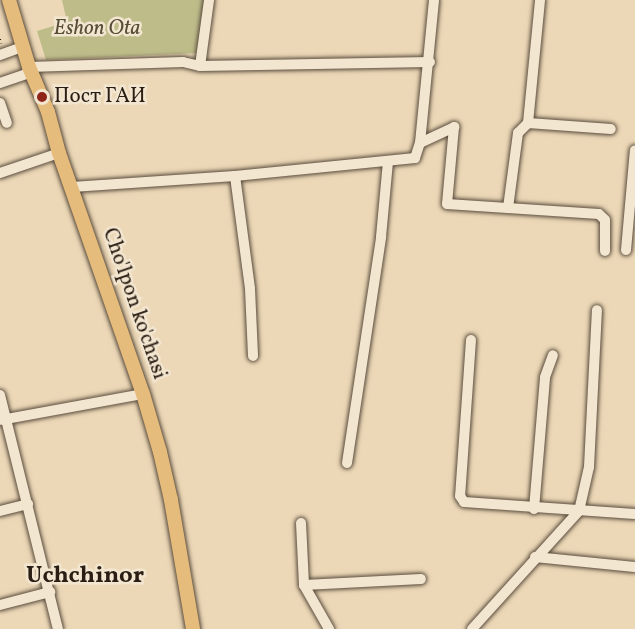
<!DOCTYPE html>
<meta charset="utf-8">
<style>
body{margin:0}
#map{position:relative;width:635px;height:629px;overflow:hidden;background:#ecd8b7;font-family:Vollkorn,serif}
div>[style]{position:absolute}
.green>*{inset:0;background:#bebd8a}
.path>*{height:1.5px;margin-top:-0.75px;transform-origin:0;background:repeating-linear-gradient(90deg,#2a1e14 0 1.5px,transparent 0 4.5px)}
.roads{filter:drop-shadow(0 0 2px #5a4c3d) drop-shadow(0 0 2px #5a4c3d)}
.minor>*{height:10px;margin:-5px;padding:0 5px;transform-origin:5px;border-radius:5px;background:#f3e6d0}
.major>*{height:14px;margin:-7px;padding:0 7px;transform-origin:7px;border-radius:7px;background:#e6bc7c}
.dots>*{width:16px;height:16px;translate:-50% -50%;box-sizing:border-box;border:3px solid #f3e6d0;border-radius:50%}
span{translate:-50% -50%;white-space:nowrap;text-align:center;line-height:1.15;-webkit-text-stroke:5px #f3e6d0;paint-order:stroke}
.park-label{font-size:21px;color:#564e37;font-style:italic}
.poi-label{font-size:21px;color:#2a1e14}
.left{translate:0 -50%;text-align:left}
.street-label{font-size:21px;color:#2a1e14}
.quarter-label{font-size:24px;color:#2a1e14;font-weight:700}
</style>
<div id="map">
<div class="green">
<div style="clip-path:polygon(62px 0,207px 0,200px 53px,46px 60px,37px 31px,67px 22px)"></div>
</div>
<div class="path">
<div style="left:0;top:39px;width:5px;rotate:68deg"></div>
</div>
<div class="roads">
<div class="minor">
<div style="left:0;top:55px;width:23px;rotate:-20deg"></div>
<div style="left:200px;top:66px;width:67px;rotate:-82.2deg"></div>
<div style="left:29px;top:67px;width:154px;rotate:-1.9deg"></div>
<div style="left:183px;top:62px;width:17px;rotate:13deg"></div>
<div style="left:200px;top:66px;width:230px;rotate:-1deg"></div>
<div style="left:0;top:83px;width:34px;rotate:-19deg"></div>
<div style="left:0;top:103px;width:21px;rotate:71deg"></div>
<div style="left:528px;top:123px;width:124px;rotate:-84.4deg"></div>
<div style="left:420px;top:143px;width:38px;rotate:-25deg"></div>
<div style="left:454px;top:127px;width:77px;rotate:95.2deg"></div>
<div style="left:447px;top:204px;width:152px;rotate:3.8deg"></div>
<div style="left:599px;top:214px;width:8px;rotate:45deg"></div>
<div style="left:605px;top:220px;width:31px;rotate:90deg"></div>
<div style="left:0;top:173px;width:62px;rotate:-18.7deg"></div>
<div style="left:235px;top:176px;width:114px;rotate:82.4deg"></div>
<div style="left:250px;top:289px;width:67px;rotate:87.4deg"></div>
<div style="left:72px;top:187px;width:163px;rotate:-3.9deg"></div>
<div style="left:235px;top:176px;width:181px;rotate:-5.7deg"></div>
<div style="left:415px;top:158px;width:16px;rotate:-72deg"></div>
<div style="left:420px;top:143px;width:144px;rotate:-84.4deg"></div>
<div style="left:508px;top:208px;width:76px;rotate:-82.4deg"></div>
<div style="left:518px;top:133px;width:14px;rotate:-45deg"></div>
<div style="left:528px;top:123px;width:83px;rotate:4.1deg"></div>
<div style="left:626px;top:250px;width:100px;rotate:-84.9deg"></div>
<div style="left:471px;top:340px;width:156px;rotate:94deg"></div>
<div style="left:460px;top:496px;width:7px;rotate:56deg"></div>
<div style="left:464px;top:502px;width:171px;rotate:4deg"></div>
<div style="left:0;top:395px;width:241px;rotate:76.1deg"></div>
<div style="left:1px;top:420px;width:144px;rotate:-10.4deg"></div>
<div style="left:347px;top:463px;width:229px;rotate:-81.4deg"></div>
<div style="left:381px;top:237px;width:75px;rotate:-84.7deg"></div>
<div style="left:534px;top:509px;width:132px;rotate:-85.2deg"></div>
<div style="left:545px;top:377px;width:23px;rotate:-70deg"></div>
<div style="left:0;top:511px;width:29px;rotate:-14deg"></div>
<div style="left:301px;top:523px;width:62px;rotate:87.2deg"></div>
<div style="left:304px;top:585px;width:51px;rotate:60.4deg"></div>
<div style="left:535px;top:557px;width:100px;rotate:5.7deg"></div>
<div style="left:304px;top:585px;width:117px;rotate:-2.9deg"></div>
<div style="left:0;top:605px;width:52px;rotate:-14.6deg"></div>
<div style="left:472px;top:629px;width:159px;rotate:-47.8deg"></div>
<div style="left:579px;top:511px;width:45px;rotate:-77.2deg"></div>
<div style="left:589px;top:467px;width:157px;rotate:-87.1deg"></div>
</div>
<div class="major">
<div style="left:9px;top:0;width:70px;rotate:73.4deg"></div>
<div style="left:29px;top:67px;width:49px;rotate:67.1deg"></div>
<div style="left:48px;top:112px;width:42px;rotate:75deg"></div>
<div style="left:59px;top:153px;width:255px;rotate:70.8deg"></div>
<div style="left:143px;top:394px;width:60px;rotate:73.7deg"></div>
<div style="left:160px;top:452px;width:49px;rotate:77.1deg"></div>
<div style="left:171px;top:500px;width:131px;rotate:80.3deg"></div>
</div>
</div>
<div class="dots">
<div style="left:42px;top:97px;background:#8f2418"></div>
</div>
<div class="park-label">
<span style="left:97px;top:29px">Eshon Ota</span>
</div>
<div class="poi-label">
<span class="left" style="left:54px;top:97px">Пост ГАИ</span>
</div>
<div class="street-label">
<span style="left:134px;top:304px;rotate:71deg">Cho'lpon ko'chasi</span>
</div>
<div class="quarter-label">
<span style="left:85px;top:577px">Uchchinor</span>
</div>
</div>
